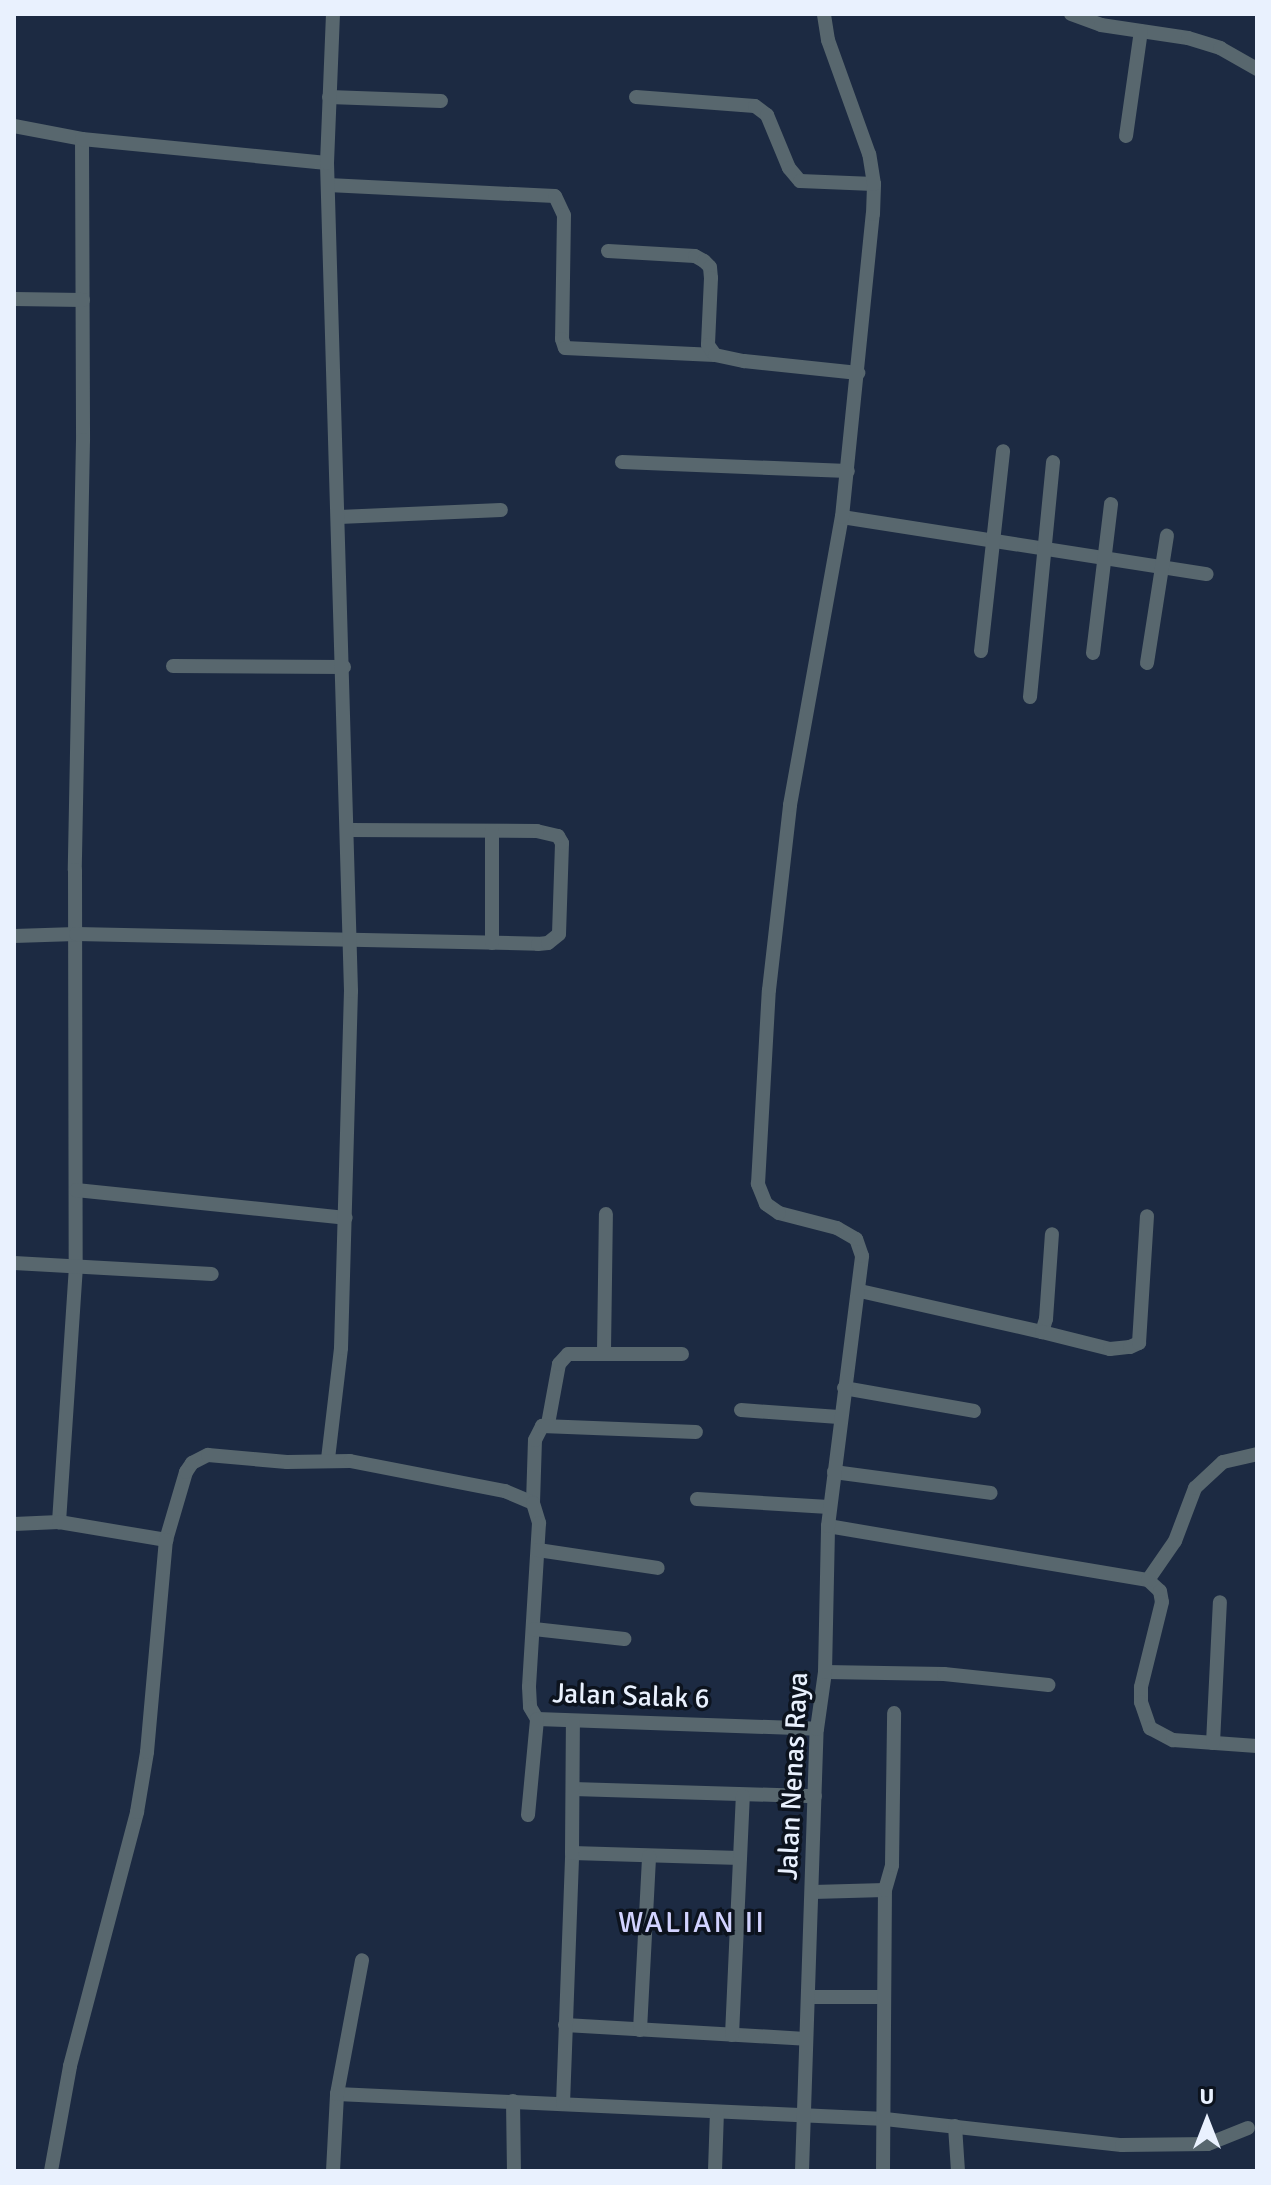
<!DOCTYPE html>
<style>
body{margin:0}
#map{position:relative;width:1271px;height:2185px;overflow:hidden;background:#1c2a42;font-family:Signika,sans-serif}
div>[style]{position:absolute}
.street>*{height:14px;margin:-7px;padding:0 7px;transform-origin:7px;border-radius:7px;background:#58676e}
span{translate:-50% -50%;white-space:nowrap;text-align:center;line-height:1.15;-webkit-text-stroke:7px #0c131e;paint-order:stroke}
.street-label{font-size:28px;color:#e9f1fe}
.neighbourhood-label{font-size:30px;color:#d2d3ff;letter-spacing:2px}
.frame{position:absolute;inset:0;border:16px solid #e9f1fe;pointer-events:none}
.north{position:absolute;left:1167px;top:2081px;width:80px;height:80px;-webkit-text-stroke:6px #0c131e;paint-order:stroke;rotate:0deg;font-size:22px;font-weight:700;line-height:32px;text-align:center;color:#e9f1fe}
.north::after{content:'';display:block;margin:auto;width:28px;height:36px;background:#e9f1fe;clip-path:polygon(50% 0,100% 100%,50% 72%,0 100%)}
</style>
<div id="map">
<div class="street">
<div style="left:1071px;top:14px;width:32px;rotate:20deg"></div>
<div style="left:1101px;top:25px;width:88px;rotate:8.5deg"></div>
<div style="left:1188px;top:38px;width:34px;rotate:17deg"></div>
<div style="left:1220px;top:48px;width:43px;rotate:29.6deg"></div>
<div style="left:329px;top:97px;width:112px;rotate:2deg"></div>
<div style="left:636px;top:97px;width:119px;rotate:4.3deg"></div>
<div style="left:755px;top:106px;width:15px;rotate:37deg"></div>
<div style="left:767px;top:115px;width:57px;rotate:67.5deg"></div>
<div style="left:789px;top:168px;width:17px;rotate:50deg"></div>
<div style="left:800px;top:181px;width:74px;rotate:2.3deg"></div>
<div style="left:14px;top:126px;width:69px;rotate:10.8deg"></div>
<div style="left:82px;top:139px;width:301px;rotate:89.8deg"></div>
<div style="left:83px;top:440px;width:430px;rotate:91.1deg"></div>
<div style="left:75px;top:870px;width:396px;rotate:89.9deg"></div>
<div style="left:76px;top:1266px;width:257px;rotate:93.8deg"></div>
<div style="left:1126px;top:136px;width:106px;rotate:-81.9deg"></div>
<div style="left:82px;top:139px;width:246px;rotate:5.6deg"></div>
<div style="left:328px;top:185px;width:227px;rotate:2.8deg"></div>
<div style="left:555px;top:196px;width:21px;rotate:65deg"></div>
<div style="left:564px;top:215px;width:124px;rotate:90.9deg"></div>
<div style="left:562px;top:339px;width:9px;rotate:72deg"></div>
<div style="left:565px;top:348px;width:150px;rotate:2.7deg"></div>
<div style="left:608px;top:251px;width:87px;rotate:3.3deg"></div>
<div style="left:695px;top:256px;width:10px;rotate:29deg"></div>
<div style="left:704px;top:261px;width:8px;rotate:45deg"></div>
<div style="left:710px;top:267px;width:11px;rotate:85deg"></div>
<div style="left:711px;top:278px;width:67px;rotate:92.6deg"></div>
<div style="left:708px;top:345px;width:12px;rotate:55deg"></div>
<div style="left:715px;top:355px;width:30px;rotate:12deg"></div>
<div style="left:744px;top:361px;width:115px;rotate:6deg"></div>
<div style="left:14px;top:299px;width:69px;rotate:0.8deg"></div>
<div style="left:622px;top:462px;width:226px;rotate:2.3deg"></div>
<div style="left:339px;top:517px;width:162px;rotate:-2.5deg"></div>
<div style="left:842px;top:517px;width:369px;rotate:8.9deg"></div>
<div style="left:981px;top:651px;width:201px;rotate:-83.7deg"></div>
<div style="left:1093px;top:653px;width:150px;rotate:-83.1deg"></div>
<div style="left:1147px;top:663px;width:129px;rotate:-81.1deg"></div>
<div style="left:173px;top:666px;width:171px;rotate:0.3deg"></div>
<div style="left:1030px;top:697px;width:236px;rotate:-84.4deg"></div>
<div style="left:14px;top:936px;width:62px;rotate:-1.8deg"></div>
<div style="left:76px;top:934px;width:462px;rotate:1.2deg"></div>
<div style="left:538px;top:944px;width:10px;rotate:-6deg"></div>
<div style="left:548px;top:943px;width:14px;rotate:-39deg"></div>
<div style="left:559px;top:934px;width:91px;rotate:-88.1deg"></div>
<div style="left:562px;top:843px;width:8px;rotate:-120deg"></div>
<div style="left:558px;top:836px;width:22px;rotate:-167deg"></div>
<div style="left:537px;top:831px;width:188px;rotate:-179.7deg"></div>
<div style="left:492px;top:943px;width:112px;rotate:-90deg"></div>
<div style="left:76px;top:1190px;width:271px;rotate:5.9deg"></div>
<div style="left:14px;top:1263px;width:198px;rotate:3.2deg"></div>
<div style="left:860px;top:1291px;width:187px;rotate:12.7deg"></div>
<div style="left:1042px;top:1332px;width:14px;rotate:-73deg"></div>
<div style="left:1046px;top:1319px;width:85px;rotate:-86deg"></div>
<div style="left:1042px;top:1332px;width:70px;rotate:14deg"></div>
<div style="left:1110px;top:1349px;width:20px;rotate:-6deg"></div>
<div style="left:1130px;top:1347px;width:10px;rotate:-24deg"></div>
<div style="left:1139px;top:1343px;width:127px;rotate:-86.4deg"></div>
<div style="left:604px;top:1351px;width:137px;rotate:-89.2deg"></div>
<div style="left:844px;top:1388px;width:132px;rotate:10deg"></div>
<div style="left:741px;top:1410px;width:98px;rotate:4.1deg"></div>
<div style="left:548px;top:1424px;width:61px;rotate:-79.6deg"></div>
<div style="left:559px;top:1364px;width:13px;rotate:-48deg"></div>
<div style="left:568px;top:1354px;width:114px"></div>
<div style="left:328px;top:1459px;width:112px;rotate:-83.3deg"></div>
<div style="left:341px;top:1348px;width:357px;rotate:-88.4deg"></div>
<div style="left:351px;top:991px;width:828px;rotate:-91.66deg"></div>
<div style="left:327px;top:163px;width:149px;rotate:-87.7deg"></div>
<div style="left:834px;top:1472px;width:158px;rotate:7.6deg"></div>
<div style="left:697px;top:1499px;width:132px;rotate:3.5deg"></div>
<div style="left:533px;top:1503px;width:63px;rotate:-88.2deg"></div>
<div style="left:535px;top:1440px;width:16px;rotate:-63deg"></div>
<div style="left:542px;top:1426px;width:154px;rotate:2.2deg"></div>
<div style="left:14px;top:1524px;width:45px;rotate:-2.5deg"></div>
<div style="left:59px;top:1522px;width:109px;rotate:9.5deg"></div>
<div style="left:166px;top:1540px;width:71px;rotate:-73.6deg"></div>
<div style="left:186px;top:1472px;width:11px;rotate:-56deg"></div>
<div style="left:192px;top:1463px;width:18px;rotate:-27deg"></div>
<div style="left:208px;top:1455px;width:79px;rotate:5.1deg"></div>
<div style="left:287px;top:1462px;width:63px;rotate:-0.9deg"></div>
<div style="left:350px;top:1461px;width:158px;rotate:11deg"></div>
<div style="left:505px;top:1491px;width:30px;rotate:23deg"></div>
<div style="left:533px;top:1503px;width:21px;rotate:73deg"></div>
<div style="left:539px;top:1523px;width:164px;rotate:93.5deg"></div>
<div style="left:529px;top:1687px;width:20px;rotate:87deg"></div>
<div style="left:530px;top:1707px;width:14px;rotate:60deg"></div>
<div style="left:537px;top:1719px;width:280px;rotate:2deg"></div>
<div style="left:828px;top:1526px;width:325px;rotate:9.6deg"></div>
<div style="left:1148px;top:1580px;width:16px;rotate:43deg"></div>
<div style="left:1160px;top:1591px;width:11px;rotate:80deg"></div>
<div style="left:1162px;top:1602px;width:88px;rotate:103.9deg"></div>
<div style="left:1141px;top:1687px;width:15px;rotate:90deg"></div>
<div style="left:1141px;top:1702px;width:28px;rotate:71deg"></div>
<div style="left:1150px;top:1728px;width:26px;rotate:28deg"></div>
<div style="left:1173px;top:1740px;width:84px;rotate:4.1deg"></div>
<div style="left:538px;top:1550px;width:121px;rotate:8.5deg"></div>
<div style="left:1148px;top:1580px;width:47px;rotate:-55.3deg"></div>
<div style="left:1175px;top:1541px;width:57px;rotate:-69.3deg"></div>
<div style="left:1195px;top:1488px;width:38px;rotate:-43deg"></div>
<div style="left:1223px;top:1462px;width:35px;rotate:-13deg"></div>
<div style="left:534px;top:1629px;width:91px;rotate:6.3deg"></div>
<div style="left:825px;top:1672px;width:119px;rotate:1deg"></div>
<div style="left:944px;top:1674px;width:105px;rotate:6deg"></div>
<div style="left:1213px;top:1743px;width:141px;rotate:-87.2deg"></div>
<div style="left:573px;top:1789px;width:242px;rotate:1.7deg"></div>
<div style="left:528px;top:1815px;width:96px;rotate:-84.6deg"></div>
<div style="left:572px;top:1853px;width:168px;rotate:1.7deg"></div>
<div style="left:813px;top:1892px;width:72px;rotate:-1.6deg"></div>
<div style="left:809px;top:1997px;width:75px"></div>
<div style="left:565px;top:2025px;width:241px;rotate:3.3deg"></div>
<div style="left:640px;top:2030px;width:174px;rotate:-87deg"></div>
<div style="left:732px;top:2035px;width:239px;rotate:-87.4deg"></div>
<div style="left:337px;top:2094px;width:549px;rotate:2.61deg"></div>
<div style="left:885px;top:2119px;width:238px;rotate:6.3deg"></div>
<div style="left:1122px;top:2145px;width:86px;rotate:-0.7deg"></div>
<div style="left:1208px;top:2144px;width:43px;rotate:-21.8deg"></div>
<div style="left:513px;top:2101px;width:70px;rotate:89.2deg"></div>
<div style="left:563px;top:2104px;width:251px;rotate:-87.9deg"></div>
<div style="left:572px;top:1853px;width:130px;rotate:-89.6deg"></div>
<div style="left:955px;top:2126px;width:45px;rotate:86.2deg"></div>
<div style="left:51px;top:2171px;width:107px;rotate:-79.7deg"></div>
<div style="left:70px;top:2066px;width:263px;rotate:-75.2deg"></div>
<div style="left:137px;top:1812px;width:61px;rotate:-80.5deg"></div>
<div style="left:147px;top:1752px;width:213px;rotate:-84.9deg"></div>
<div style="left:333px;top:2171px;width:77px;rotate:-87deg"></div>
<div style="left:337px;top:2094px;width:136px;rotate:-79.4deg"></div>
<div style="left:715px;top:2171px;width:59px;rotate:-88.1deg"></div>
<div style="left:802px;top:2171px;width:442px;rotate:-88.1deg"></div>
<div style="left:817px;top:1729px;width:58px;rotate:-82deg"></div>
<div style="left:825px;top:1672px;width:146px;rotate:-88.8deg"></div>
<div style="left:828px;top:1526px;width:272px;rotate:-82.8deg"></div>
<div style="left:862px;top:1256px;width:18px;rotate:-109deg"></div>
<div style="left:856px;top:1239px;width:22px;rotate:-150deg"></div>
<div style="left:837px;top:1228px;width:60px;rotate:-165.5deg"></div>
<div style="left:779px;top:1213px;width:16px;rotate:-145deg"></div>
<div style="left:766px;top:1204px;width:22px;rotate:-112deg"></div>
<div style="left:758px;top:1184px;width:194px;rotate:-86.8deg"></div>
<div style="left:769px;top:990px;width:186px;rotate:-83.5deg"></div>
<div style="left:790px;top:805px;width:293px;rotate:-79.8deg"></div>
<div style="left:842px;top:517px;width:305px;rotate:-84.2deg"></div>
<div style="left:873px;top:214px;width:30px;rotate:-88deg"></div>
<div style="left:874px;top:184px;width:30px;rotate:-99deg"></div>
<div style="left:869px;top:154px;width:121px;rotate:-109.8deg"></div>
<div style="left:828px;top:40px;width:26px;rotate:-99deg"></div>
<div style="left:883px;top:2171px;width:281px;rotate:-89.6deg"></div>
<div style="left:885px;top:1890px;width:26px;rotate:-74deg"></div>
<div style="left:892px;top:1865px;width:152px;rotate:-89.2deg"></div>
</div>
<div class="street-label">
<span style="left:631px;top:1696px;rotate:2deg">Jalan Salak 6</span>
<span style="left:793px;top:1776px;rotate:-87deg">Jalan Nenas Raya</span>
</div>
<div class="neighbourhood-label">
<span style="left:692px;top:1923px">WALIAN II</span>
</div>
<div class="frame"></div>
<div class="north">U</div>
</div>
